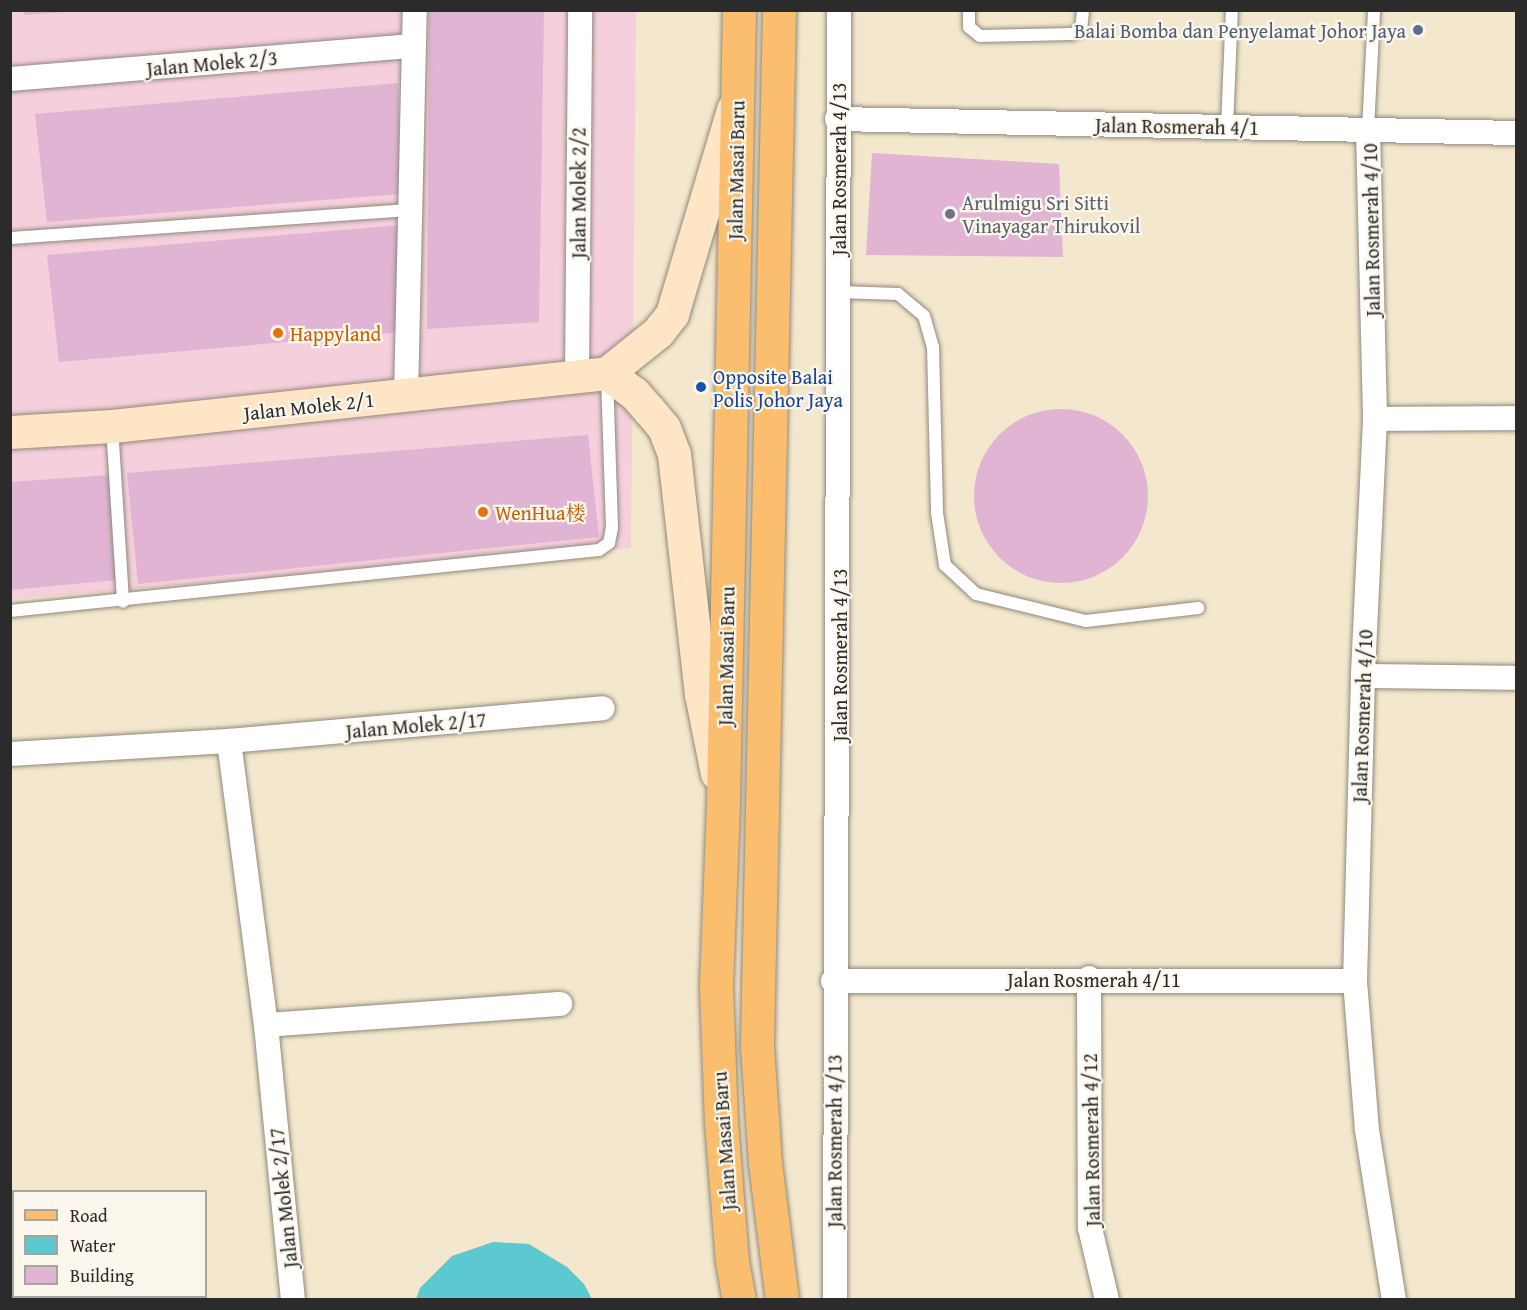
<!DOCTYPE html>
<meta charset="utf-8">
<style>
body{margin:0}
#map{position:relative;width:1527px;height:1310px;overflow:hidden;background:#f3e7cd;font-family:"Gentium Book Plus","Noto Serif SC",serif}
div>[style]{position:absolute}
.built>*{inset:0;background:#f5cfdb}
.water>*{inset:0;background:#5cc9d1}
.building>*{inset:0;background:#e0b4d2}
.round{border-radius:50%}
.roads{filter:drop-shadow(0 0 2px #8f897c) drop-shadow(0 0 2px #8f897c)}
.lane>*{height:12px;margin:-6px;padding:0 6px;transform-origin:6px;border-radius:6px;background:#fff}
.street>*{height:24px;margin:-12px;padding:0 12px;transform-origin:12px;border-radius:12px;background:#fff}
.secondary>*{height:33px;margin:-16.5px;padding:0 16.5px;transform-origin:16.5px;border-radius:16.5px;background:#fde5c5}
.primary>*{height:33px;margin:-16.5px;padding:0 16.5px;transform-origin:16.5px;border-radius:16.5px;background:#fabe6e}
.dots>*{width:16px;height:16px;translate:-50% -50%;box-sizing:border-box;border:3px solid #fbf7ec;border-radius:50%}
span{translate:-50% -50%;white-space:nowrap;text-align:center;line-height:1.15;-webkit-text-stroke:4.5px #fbf7ec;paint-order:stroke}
.service-label{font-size:20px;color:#4e5e75}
.right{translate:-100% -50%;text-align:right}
.street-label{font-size:20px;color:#2b2b2b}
.worship-label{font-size:20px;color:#5b616d}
.left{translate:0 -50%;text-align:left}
.food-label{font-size:20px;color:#c56008}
.transit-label{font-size:20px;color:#164399}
.frame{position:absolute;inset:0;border:12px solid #2b2b2b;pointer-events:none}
.legend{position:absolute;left:12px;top:1190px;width:195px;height:108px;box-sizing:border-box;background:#fbf7ec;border:2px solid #a8a59f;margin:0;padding:8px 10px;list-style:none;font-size:18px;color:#2b2b2b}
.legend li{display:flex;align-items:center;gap:12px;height:30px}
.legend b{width:30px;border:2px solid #a8a59f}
</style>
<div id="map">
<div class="built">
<div style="clip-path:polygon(11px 11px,636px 11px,631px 548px,11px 599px)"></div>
</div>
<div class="water">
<div style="clip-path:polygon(493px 1242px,529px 1244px,567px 1267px,584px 1284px,592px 1299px,416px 1299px,420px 1288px,452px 1256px)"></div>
</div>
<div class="building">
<div style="clip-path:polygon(23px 10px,66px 10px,66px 12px,24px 15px)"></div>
<div style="clip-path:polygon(429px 10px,544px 10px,539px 322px,427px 329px)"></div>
<div style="clip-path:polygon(398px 83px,400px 194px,47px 222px,35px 114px)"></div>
<div style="clip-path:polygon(872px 153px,1059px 164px,1063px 257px,866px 255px)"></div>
<div style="clip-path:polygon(402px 225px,400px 332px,59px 362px,47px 255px)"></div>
<div class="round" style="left:974px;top:409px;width:174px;height:174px"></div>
<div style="clip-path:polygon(588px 435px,599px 537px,138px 584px,127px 473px)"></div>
<div style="clip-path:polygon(109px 475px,116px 580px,10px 590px,10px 482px)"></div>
</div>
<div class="roads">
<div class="lane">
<div style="left:969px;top:10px;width:17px;rotate:90deg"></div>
<div style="left:969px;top:27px;width:14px;rotate:39deg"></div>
<div style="left:980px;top:36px;width:92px;rotate:-1.2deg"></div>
<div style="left:1072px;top:34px;width:10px;rotate:-24deg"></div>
<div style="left:1081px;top:30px;width:20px;rotate:-84deg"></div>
<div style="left:1227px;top:127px;width:117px;rotate:-87.6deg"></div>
<div style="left:1368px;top:130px;width:120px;rotate:-87.1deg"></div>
<div style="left:10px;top:238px;width:401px;rotate:-4deg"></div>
<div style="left:839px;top:292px;width:59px;rotate:1.9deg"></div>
<div style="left:898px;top:294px;width:34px;rotate:40deg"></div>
<div style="left:924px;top:316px;width:32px;rotate:74deg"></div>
<div style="left:933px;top:347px;width:166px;rotate:88.6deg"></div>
<div style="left:937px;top:513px;width:53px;rotate:81.3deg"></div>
<div style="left:945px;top:565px;width:42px;rotate:43.1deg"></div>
<div style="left:976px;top:594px;width:113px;rotate:13.8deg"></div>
<div style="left:1086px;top:621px;width:113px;rotate:-6.6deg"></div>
<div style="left:112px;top:426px;width:176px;rotate:86.4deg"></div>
<div style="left:10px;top:611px;width:592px;rotate:-5.91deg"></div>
<div style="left:599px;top:550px;width:12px;rotate:-35deg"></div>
<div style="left:609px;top:543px;width:16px;rotate:-79deg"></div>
<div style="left:612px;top:527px;width:150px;rotate:-91.9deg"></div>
</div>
<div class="street">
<div style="left:10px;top:79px;width:404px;rotate:-4.7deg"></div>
<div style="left:837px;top:119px;width:679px;rotate:1.18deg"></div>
<div style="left:1368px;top:130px;width:289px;rotate:88.6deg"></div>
<div style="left:1375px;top:419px;width:257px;rotate:92.7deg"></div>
<div style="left:1363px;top:676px;width:305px;rotate:91.5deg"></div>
<div style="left:1355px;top:981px;width:149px;rotate:85.4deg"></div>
<div style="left:1367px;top:1130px;width:172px;rotate:81deg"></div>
<div style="left:577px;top:376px;width:366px;rotate:-89.5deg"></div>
<div style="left:406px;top:396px;width:386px;rotate:-88.7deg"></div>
<div style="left:1375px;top:419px;width:141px;rotate:-0.4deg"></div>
<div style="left:1363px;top:676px;width:153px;rotate:0.7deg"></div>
<div style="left:229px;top:741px;width:286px;rotate:82.6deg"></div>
<div style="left:266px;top:1025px;width:276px;rotate:84.4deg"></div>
<div style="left:10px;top:754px;width:219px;rotate:-3.4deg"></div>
<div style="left:229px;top:741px;width:375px;rotate:-5deg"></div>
<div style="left:1089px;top:978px;width:250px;rotate:89.8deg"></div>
<div style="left:1090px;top:1228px;width:74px;rotate:76.7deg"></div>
<div style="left:833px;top:981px;width:522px"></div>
<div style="left:266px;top:1025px;width:295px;rotate:-4.1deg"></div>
<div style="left:835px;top:1300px;width:1290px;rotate:-89.82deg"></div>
</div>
<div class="secondary">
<div style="left:607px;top:373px;width:34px;rotate:37deg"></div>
<div style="left:634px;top:393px;width:23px;rotate:49deg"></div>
<div style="left:649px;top:410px;width:23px;rotate:50deg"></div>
<div style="left:664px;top:428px;width:28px;rotate:69deg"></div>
<div style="left:674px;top:454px;width:242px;rotate:83.6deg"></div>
<div style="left:701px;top:694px;width:81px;rotate:78.6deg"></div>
<div style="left:10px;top:432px;width:102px;rotate:-3.4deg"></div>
<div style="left:112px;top:426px;width:498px;rotate:-6.1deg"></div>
<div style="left:607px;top:373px;width:65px;rotate:-38.8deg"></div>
<div style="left:658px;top:332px;width:23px;rotate:-52deg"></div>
<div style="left:672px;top:314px;width:214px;rotate:-73.4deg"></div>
</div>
<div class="primary">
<div style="left:739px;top:10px;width:793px;rotate:91.16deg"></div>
<div style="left:723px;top:803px;width:184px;rotate:92.2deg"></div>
<div style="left:716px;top:987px;width:135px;rotate:87.9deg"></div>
<div style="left:721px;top:1122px;width:139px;rotate:85.5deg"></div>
<div style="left:732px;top:1261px;width:40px;rotate:80deg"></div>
<div style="left:779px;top:10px;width:1036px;rotate:91.22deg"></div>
<div style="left:757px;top:1046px;width:117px;rotate:86.1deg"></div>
<div style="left:765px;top:1163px;width:138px;rotate:82.9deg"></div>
</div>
</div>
<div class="dots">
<div style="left:1418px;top:30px;background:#5c6f8a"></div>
<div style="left:950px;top:214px;background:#6b7280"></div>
<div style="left:278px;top:333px;background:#e8710a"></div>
<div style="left:701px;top:387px;background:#1a4fb4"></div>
<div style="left:483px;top:512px;background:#e8710a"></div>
</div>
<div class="service-label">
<span class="right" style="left:1406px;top:30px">Balai Bomba dan Penyelamat Johor Jaya</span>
</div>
<div class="street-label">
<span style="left:212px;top:63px;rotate:-5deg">Jalan Molek 2/3</span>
<span style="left:1177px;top:126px;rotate:1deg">Jalan Rosmerah 4/1</span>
<span style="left:838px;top:169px;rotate:-90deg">Jalan Rosmerah 4/13</span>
<span style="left:736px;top:170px;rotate:-89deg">Jalan Masai Baru</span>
<span style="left:578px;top:193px;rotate:-90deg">Jalan Molek 2/2</span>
<span style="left:1371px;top:230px;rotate:-91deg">Jalan Rosmerah 4/10</span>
<span style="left:309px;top:406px;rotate:-6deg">Jalan Molek 2/1</span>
<span style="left:839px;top:655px;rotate:-90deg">Jalan Rosmerah 4/13</span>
<span style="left:726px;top:656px;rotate:-89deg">Jalan Masai Baru</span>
<span style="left:1362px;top:716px;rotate:-88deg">Jalan Rosmerah 4/10</span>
<span style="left:416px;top:725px;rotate:-5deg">Jalan Molek 2/17</span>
<span style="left:1094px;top:979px">Jalan Rosmerah 4/11</span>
<span style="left:1091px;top:1140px;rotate:-91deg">Jalan Rosmerah 4/12</span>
<span style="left:724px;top:1141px;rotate:-94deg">Jalan Masai Baru</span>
<span style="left:834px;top:1141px;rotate:-90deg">Jalan Rosmerah 4/13</span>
<span style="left:283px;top:1198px;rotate:-96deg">Jalan Molek 2/17</span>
</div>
<div class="worship-label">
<span class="left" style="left:962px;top:214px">Arulmigu Sri Sitti<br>Vinayagar Thirukovil</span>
</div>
<div class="food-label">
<span class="left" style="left:290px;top:333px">Happyland</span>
<span class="left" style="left:495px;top:512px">WenHua楼</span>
</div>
<div class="transit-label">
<span class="left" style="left:713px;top:388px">Opposite Balai<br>Polis Johor Jaya</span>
</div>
<div class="frame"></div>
<ul class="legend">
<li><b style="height:8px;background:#fabe6e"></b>Road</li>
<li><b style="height:16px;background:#5cc9d1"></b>Water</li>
<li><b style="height:16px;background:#e0b4d2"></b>Building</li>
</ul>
</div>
